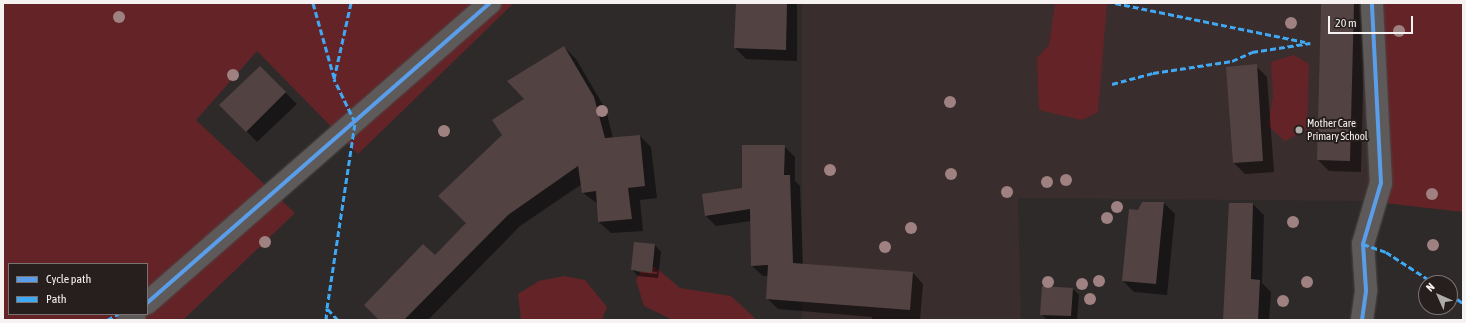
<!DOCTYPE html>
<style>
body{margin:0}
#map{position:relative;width:1466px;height:323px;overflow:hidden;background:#2e2a2a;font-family:"Asap Condensed",sans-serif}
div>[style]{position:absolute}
.built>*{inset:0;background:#3a2d2d}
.green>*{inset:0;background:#642427}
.shadow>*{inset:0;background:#0007}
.building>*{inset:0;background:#534242}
.roads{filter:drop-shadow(0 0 1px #4c4848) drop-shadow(0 0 1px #4c4848)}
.street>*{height:22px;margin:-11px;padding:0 11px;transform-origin:11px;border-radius:11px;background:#5e5a5a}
.quiet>*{height:3px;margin-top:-1.5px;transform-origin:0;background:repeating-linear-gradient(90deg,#3fa9f5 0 6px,transparent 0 9px)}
.cycleway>*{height:4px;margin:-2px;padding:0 2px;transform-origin:2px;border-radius:2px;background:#5a9eea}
.trees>*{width:12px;height:12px;margin:-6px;border-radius:50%;background:#9e8180}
.dots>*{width:11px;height:11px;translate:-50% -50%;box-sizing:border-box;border:2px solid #261f1e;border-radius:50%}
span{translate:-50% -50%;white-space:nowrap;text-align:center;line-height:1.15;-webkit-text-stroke:4px #261f1e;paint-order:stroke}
.poi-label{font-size:11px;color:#f7f2f2}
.left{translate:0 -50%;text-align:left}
.frame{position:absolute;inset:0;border:4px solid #f7f2f2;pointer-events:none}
.legend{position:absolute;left:8px;top:263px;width:140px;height:52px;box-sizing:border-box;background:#261f1e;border:1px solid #7a7373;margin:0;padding:5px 7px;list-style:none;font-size:12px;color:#f7f2f2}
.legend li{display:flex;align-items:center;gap:8px;height:20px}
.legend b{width:20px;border:1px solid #7a7373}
.north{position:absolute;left:1418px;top:275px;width:40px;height:40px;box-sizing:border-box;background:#261f1e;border:1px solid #7a7373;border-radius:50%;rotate:315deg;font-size:11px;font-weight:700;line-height:16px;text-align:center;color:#f7f2f2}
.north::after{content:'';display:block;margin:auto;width:14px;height:18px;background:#b1acac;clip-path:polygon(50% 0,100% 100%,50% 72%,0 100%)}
.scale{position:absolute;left:1328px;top:16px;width:85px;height:18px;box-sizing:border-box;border:2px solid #f7f2f2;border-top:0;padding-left:5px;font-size:12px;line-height:14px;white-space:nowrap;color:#f7f2f2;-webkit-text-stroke:3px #261f1e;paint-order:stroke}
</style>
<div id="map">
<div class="built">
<div style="clip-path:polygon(802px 3px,1383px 3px,1367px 201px,1018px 198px,1021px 320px,802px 320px)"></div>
</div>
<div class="green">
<div style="clip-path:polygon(evenodd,3px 3px,514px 3px,358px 154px,257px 51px,196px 120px,295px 213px,183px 320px,3px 320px,3px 3px,9px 264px,147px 264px,147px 314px,9px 314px,9px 264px)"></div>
<div style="clip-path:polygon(1055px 3px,1107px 4px,1098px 112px,1082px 120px,1039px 110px,1037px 58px,1049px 45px)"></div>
<div style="clip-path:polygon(1383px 3px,1463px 3px,1463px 212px,1367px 201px)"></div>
<div style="clip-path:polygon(1294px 55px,1309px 64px,1307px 130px,1285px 141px,1268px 126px,1273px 96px,1271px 62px)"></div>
<div style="clip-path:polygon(643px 267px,655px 267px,680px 288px,731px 296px,757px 320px,673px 320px,644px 306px,636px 280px)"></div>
<div style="clip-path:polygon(564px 276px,585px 280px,607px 307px,602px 320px,521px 320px,518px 294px,539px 281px)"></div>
</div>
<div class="shadow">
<div style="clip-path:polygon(737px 3px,797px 3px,797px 61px,746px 59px,735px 48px)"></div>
<div style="clip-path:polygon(1321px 3px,1365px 3px,1361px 172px,1329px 171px,1318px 160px)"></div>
<div style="clip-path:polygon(564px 47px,576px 59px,606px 110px,613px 138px,640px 136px,651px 147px,657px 198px,640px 200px,643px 231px,611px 233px,599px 222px,598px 204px,583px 193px,582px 184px,520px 226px,428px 320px,380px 320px,468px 223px,503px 135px)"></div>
<div style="clip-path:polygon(1256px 66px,1267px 77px,1274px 172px,1245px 174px,1234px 163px)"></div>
<div style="clip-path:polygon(260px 67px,297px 104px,257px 142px,221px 105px)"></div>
<div style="clip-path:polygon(784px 146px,795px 157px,795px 181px,800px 186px,803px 265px,913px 273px,923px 284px,920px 320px,872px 320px,872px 317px,778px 309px,767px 298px,768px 276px,763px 276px,752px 266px,751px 221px,716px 226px,706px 216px,743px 189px)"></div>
<div style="clip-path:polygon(1142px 203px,1164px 203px,1175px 214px,1167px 295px,1134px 292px,1123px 281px)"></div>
<div style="clip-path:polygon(1253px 204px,1264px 215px,1262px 283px,1271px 292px,1269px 320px,1224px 320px)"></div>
<div style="clip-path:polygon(evenodd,655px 245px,661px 252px,658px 278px,638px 276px,632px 270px,655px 245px,637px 270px,657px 272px,657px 274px,637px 272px,637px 270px)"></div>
<div style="clip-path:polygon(1073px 289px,1079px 295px,1077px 320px,1047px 320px,1041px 314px)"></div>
</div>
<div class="building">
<div style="clip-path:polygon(736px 3px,787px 3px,786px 50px,734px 48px)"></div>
<div style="clip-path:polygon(1321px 3px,1354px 3px,1350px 161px,1317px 160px)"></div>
<div style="clip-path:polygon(564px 46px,594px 97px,605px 138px,640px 135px,645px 186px,628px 188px,632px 219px,598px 222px,596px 191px,582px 193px,578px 166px,508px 215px,404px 320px,379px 320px,364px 305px,423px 244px,435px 255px,466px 223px,438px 196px,502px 135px,492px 120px,524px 99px,507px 81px)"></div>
<div style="clip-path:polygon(1257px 64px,1263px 161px,1233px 163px,1226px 67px)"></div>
<div style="clip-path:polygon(260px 66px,286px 92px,246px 132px,219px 105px)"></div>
<div style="clip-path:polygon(742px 145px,785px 145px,784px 175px,790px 175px,793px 263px,913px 272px,910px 310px,766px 299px,768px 265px,751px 266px,750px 209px,705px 216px,702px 194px,742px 188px)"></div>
<div style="clip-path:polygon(1142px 202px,1164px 202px,1156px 284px,1122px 281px,1129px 209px,1138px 210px)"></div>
<div style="clip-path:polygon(1229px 203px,1253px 203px,1251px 279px,1260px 280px,1258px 320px,1223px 320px)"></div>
<div style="clip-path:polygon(634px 242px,655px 244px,652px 273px,631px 270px)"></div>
<div style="clip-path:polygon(1042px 286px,1073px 288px,1071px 316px,1040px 315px)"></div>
</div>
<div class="roads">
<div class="street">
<div style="left:147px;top:303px;width:456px;rotate:-41.2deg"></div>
<div style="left:128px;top:320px;width:9px;rotate:-41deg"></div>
<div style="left:1362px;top:320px;width:30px;rotate:-82deg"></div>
<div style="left:1366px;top:290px;width:46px;rotate:-93.7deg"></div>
<div style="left:1363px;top:244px;width:64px;rotate:-73.6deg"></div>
<div style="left:1381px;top:183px;width:180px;rotate:-92.9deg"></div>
</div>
</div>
<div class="quiet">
<div style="left:313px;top:3px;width:77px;rotate:74.2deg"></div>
<div style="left:1115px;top:3px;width:194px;rotate:11.6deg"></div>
<div style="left:1112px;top:84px;width:42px;rotate:-15deg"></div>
<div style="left:1153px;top:73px;width:80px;rotate:-8.6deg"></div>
<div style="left:1232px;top:61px;width:22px;rotate:-24deg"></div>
<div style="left:1252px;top:52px;width:59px;rotate:-8.8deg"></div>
<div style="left:1363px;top:244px;width:24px;rotate:19deg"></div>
<div style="left:1386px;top:252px;width:57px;rotate:32.9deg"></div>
<div style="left:1450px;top:294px;width:16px;rotate:35deg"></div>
<div style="left:107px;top:320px;width:13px;rotate:-29deg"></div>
<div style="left:326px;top:320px;width:12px;rotate:-85deg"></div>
<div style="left:338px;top:320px;width:16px;rotate:-133deg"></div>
<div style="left:327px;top:308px;width:188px;rotate:-81.4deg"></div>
<div style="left:355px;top:122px;width:48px;rotate:-116deg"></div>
<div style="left:334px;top:79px;width:78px;rotate:-77.4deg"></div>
</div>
<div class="cycleway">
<div style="left:147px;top:303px;width:456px;rotate:-41.2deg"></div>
<div style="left:1362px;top:320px;width:30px;rotate:-82deg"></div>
<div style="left:1366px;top:290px;width:46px;rotate:-93.7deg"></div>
<div style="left:1363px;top:244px;width:64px;rotate:-73.6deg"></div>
<div style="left:1381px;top:183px;width:180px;rotate:-92.9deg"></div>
</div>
<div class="trees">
<div style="left:119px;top:17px"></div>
<div style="left:1291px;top:23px"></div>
<div style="left:1399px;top:31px"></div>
<div style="left:233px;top:75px"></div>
<div style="left:950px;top:102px"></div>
<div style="left:602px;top:111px"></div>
<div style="left:444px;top:131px"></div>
<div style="left:830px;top:170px"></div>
<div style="left:951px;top:174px"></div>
<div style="left:1066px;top:180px"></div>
<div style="left:1047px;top:182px"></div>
<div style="left:1007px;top:192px"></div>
<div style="left:1432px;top:194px"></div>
<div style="left:1117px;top:207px"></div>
<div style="left:1107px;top:218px"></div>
<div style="left:1293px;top:222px"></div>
<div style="left:911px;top:228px"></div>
<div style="left:265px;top:242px"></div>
<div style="left:1433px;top:245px"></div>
<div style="left:885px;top:247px"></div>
<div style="left:1099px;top:281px"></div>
<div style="left:1048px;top:282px"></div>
<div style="left:1307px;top:282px"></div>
<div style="left:1082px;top:284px"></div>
<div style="left:1090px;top:299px"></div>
<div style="left:1283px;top:301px"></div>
</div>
<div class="dots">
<div style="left:1299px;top:130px;background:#b1acac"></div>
</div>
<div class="poi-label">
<span class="left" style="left:1307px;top:130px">Mother Care<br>Primary School</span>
</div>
<div class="frame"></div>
<ul class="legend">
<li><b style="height:5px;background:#5a9eea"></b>Cycle path</li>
<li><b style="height:5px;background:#3fa9f5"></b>Path</li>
</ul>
<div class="north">N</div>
<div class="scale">20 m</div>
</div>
